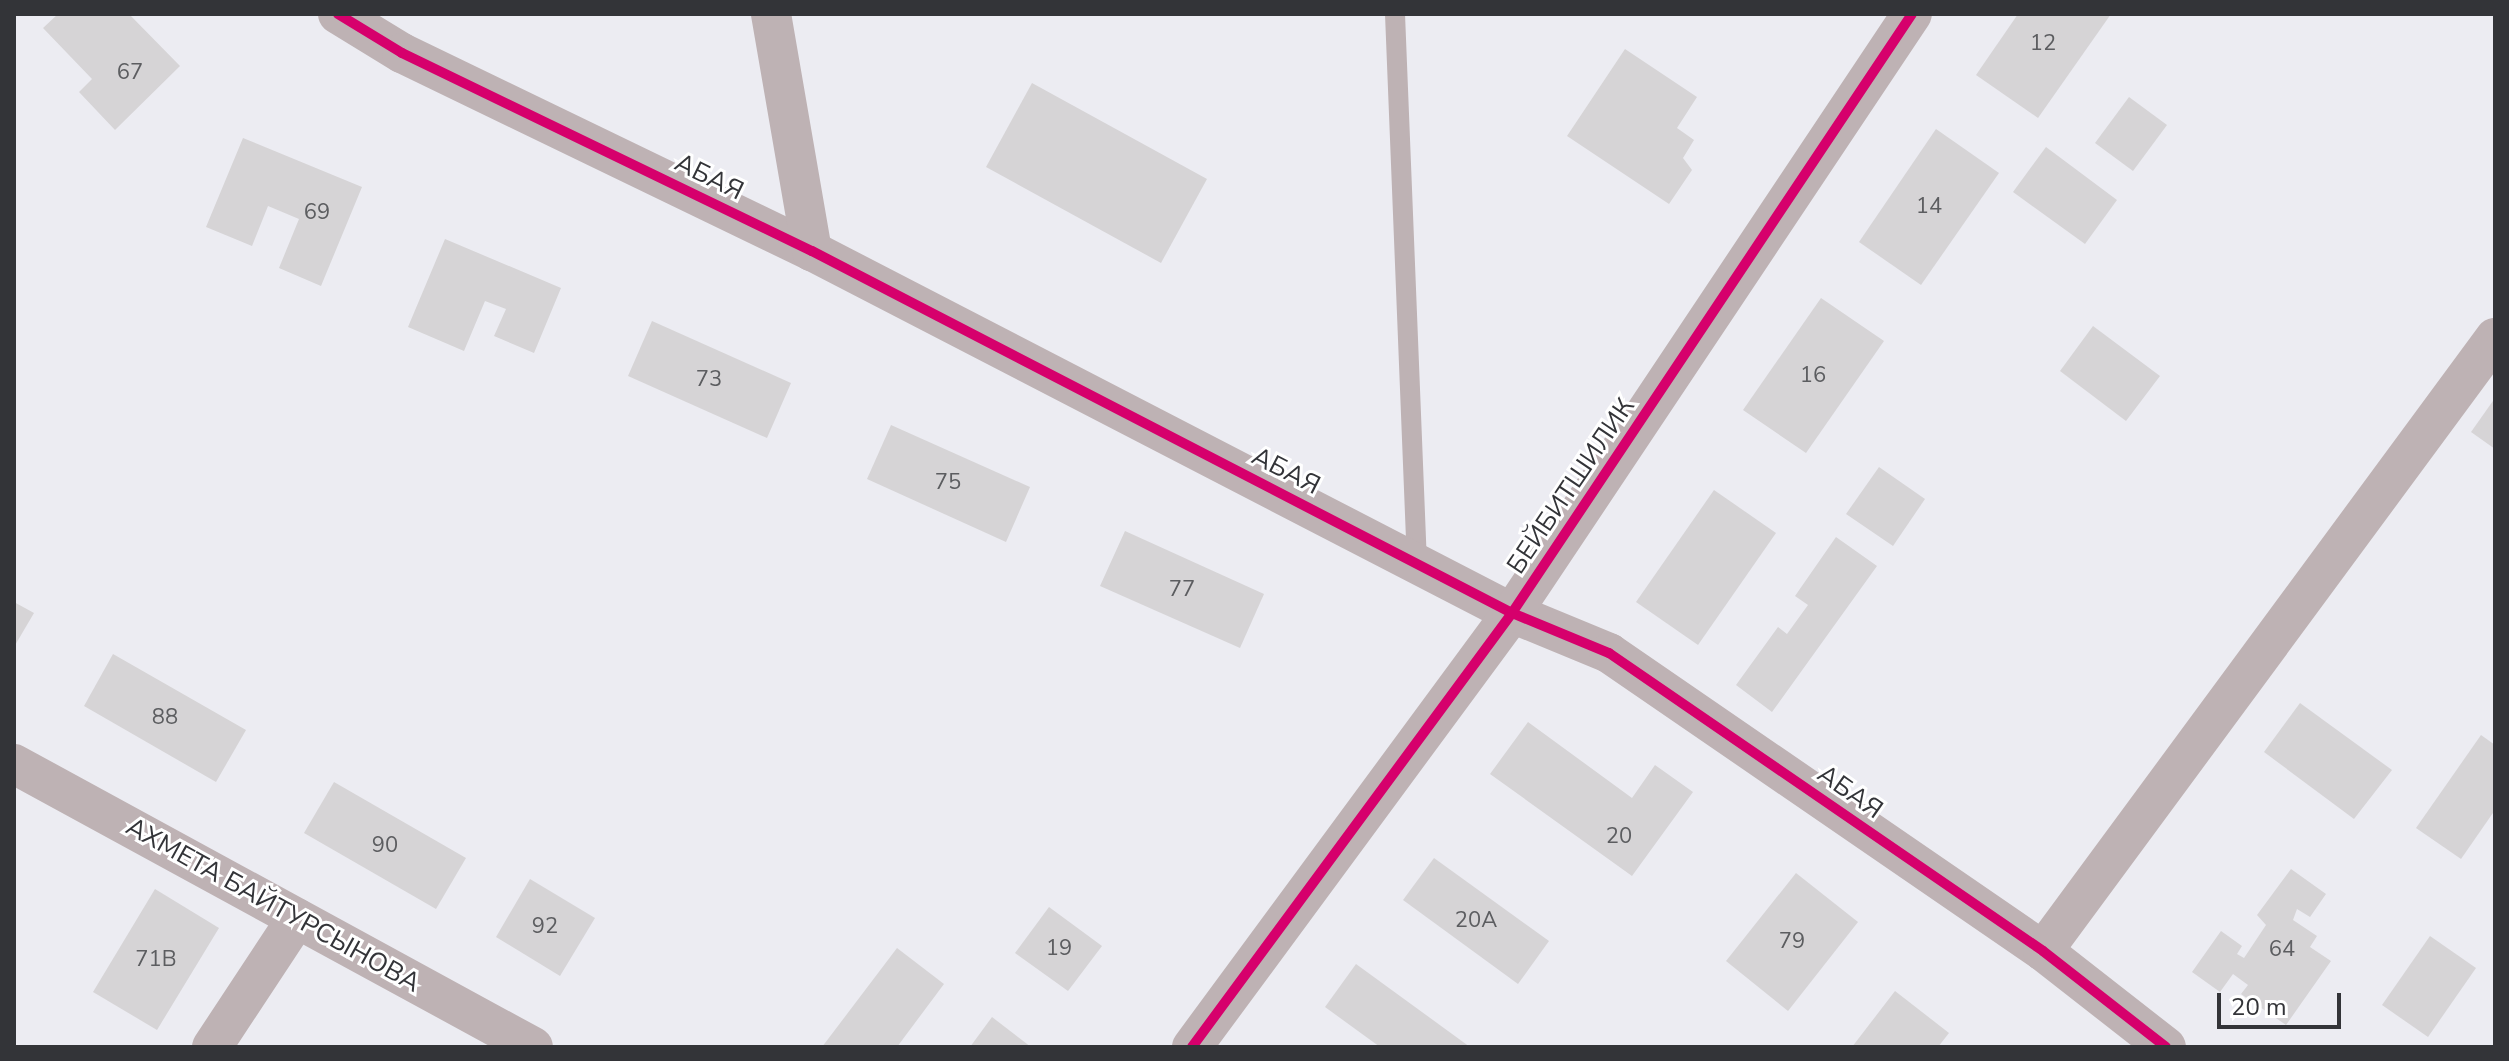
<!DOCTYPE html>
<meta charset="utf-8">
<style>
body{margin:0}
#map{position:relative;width:2509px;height:1061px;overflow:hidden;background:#ececf2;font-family:"Nunito Sans",sans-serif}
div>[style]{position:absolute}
.building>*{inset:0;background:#d6d4d6}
.service>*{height:20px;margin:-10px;padding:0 10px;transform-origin:10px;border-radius:10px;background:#beb2b4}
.minor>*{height:40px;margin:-20px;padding:0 20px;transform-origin:20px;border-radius:20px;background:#beb2b4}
.cycleway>*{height:10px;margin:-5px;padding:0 5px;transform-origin:5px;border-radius:5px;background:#d6006c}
span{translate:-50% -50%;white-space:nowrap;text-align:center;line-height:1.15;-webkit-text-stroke:6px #fff;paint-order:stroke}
.number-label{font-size:22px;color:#5c5d60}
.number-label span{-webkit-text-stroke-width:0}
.street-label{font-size:26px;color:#333438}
.frame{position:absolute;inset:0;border:16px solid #333438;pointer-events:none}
.scale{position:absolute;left:2217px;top:993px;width:124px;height:36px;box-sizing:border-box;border:4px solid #333438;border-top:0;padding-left:10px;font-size:24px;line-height:28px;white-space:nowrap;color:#333438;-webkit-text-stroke:6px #fff;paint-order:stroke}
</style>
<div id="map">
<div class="building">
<div style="clip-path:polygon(58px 14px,129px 14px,180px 66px,115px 130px,79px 92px,92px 79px,43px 28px)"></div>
<div style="clip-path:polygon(2018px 14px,2111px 14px,2038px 118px,1976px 75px)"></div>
<div style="clip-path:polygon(1625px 49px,1697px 97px,1677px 128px,1694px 140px,1683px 158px,1692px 170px,1669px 204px,1567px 136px)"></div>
<div style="clip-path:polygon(1032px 83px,1207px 179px,1161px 263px,986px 167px)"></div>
<div style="clip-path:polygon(2129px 97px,2167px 125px,2133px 171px,2095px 143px)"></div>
<div style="clip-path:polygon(1936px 129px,1999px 173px,1921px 285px,1859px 242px)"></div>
<div style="clip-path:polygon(243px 138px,362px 187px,321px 286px,279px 268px,299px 219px,268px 206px,252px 246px,206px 227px)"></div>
<div style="clip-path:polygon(2046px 147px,2117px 200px,2085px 244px,2013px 192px)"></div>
<div style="clip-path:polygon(445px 239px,561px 288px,534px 353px,494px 336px,506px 309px,485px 301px,464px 351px,408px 327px)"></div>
<div style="clip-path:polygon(1821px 298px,1884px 341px,1806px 453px,1743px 410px)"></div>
<div style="clip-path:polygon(652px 321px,791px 383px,767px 438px,628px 376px)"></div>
<div style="clip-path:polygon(2093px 326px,2160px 376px,2126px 421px,2060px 371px)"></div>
<div style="clip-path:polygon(2495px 398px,2495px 449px,2471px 432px)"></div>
<div style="clip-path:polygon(891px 425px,1030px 487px,1006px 542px,867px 479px)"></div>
<div style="clip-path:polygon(1879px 467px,1925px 499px,1893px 546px,1846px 514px)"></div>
<div style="clip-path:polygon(1714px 490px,1776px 533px,1698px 645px,1636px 602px)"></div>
<div style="clip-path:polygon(1125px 531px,1264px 594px,1240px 648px,1100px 586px)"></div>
<div style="clip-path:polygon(1836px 537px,1877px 566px,1772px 712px,1736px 685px,1778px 627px,1787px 634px,1808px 605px,1795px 596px)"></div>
<div style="clip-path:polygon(14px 602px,34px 613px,14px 647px)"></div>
<div style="clip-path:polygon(113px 654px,246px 730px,216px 782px,84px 706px)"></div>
<div style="clip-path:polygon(2300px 703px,2392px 770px,2354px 819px,2264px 752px)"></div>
<div style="clip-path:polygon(1528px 722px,1632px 798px,1655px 765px,1693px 792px,1632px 876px,1490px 774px)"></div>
<div style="clip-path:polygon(2481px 735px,2495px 745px,2495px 810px,2461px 859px,2416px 828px)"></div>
<div style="clip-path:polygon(334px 782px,466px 858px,436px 909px,304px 833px)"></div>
<div style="clip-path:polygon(1434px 858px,1549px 941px,1518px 984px,1403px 900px)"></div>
<div style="clip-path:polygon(2291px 869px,2326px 894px,2310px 917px,2297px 909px,2293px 920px,2317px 936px,2310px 947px,2331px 961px,2286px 1025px,2241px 994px,2248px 985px,2233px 974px,2220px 992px,2192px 972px,2221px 931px,2242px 946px,2237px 954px,2244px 958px,2266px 925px,2257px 915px)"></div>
<div style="clip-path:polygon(1796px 873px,1858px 922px,1788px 1011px,1726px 961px)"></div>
<div style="clip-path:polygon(530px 879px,595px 918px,560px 976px,496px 937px)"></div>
<div style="clip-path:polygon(155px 889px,219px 928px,157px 1030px,93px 992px)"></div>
<div style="clip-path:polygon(1049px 907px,1102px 946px,1068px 991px,1015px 953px)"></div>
<div style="clip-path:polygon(2430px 936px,2476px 968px,2428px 1037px,2382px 1005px)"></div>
<div style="clip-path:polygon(897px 948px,944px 984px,897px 1047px,822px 1047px)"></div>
<div style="clip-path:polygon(1356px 964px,1470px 1047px,1380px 1047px,1325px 1007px)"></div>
<div style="clip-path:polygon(1895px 991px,1949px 1033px,1938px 1047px,1852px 1047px)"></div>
<div style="clip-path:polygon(992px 1017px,1031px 1047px,970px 1047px)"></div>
</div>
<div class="service">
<div style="left:1395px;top:14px;width:549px;rotate:87.71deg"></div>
</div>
<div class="minor">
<div style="left:338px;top:14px;width:75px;rotate:31.4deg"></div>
<div style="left:402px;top:53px;width:455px;rotate:25.8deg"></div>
<div style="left:812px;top:251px;width:788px;rotate:27.35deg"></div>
<div style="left:1512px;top:613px;width:105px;rotate:22.4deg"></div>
<div style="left:1609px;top:653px;width:526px;rotate:34.47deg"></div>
<div style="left:2043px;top:951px;width:156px;rotate:38deg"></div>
<div style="left:771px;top:14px;width:241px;rotate:80.2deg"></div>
<div style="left:14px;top:764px;width:591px;rotate:28.6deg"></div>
<div style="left:2043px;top:951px;width:762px;rotate:-53.6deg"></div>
<div style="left:212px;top:1047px;width:154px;rotate:-56.6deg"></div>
<div style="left:1192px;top:1047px;width:539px;rotate:-53.6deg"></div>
<div style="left:1512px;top:613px;width:720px;rotate:-56.27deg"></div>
</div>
<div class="cycleway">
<div style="left:338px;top:14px;width:75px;rotate:31.4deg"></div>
<div style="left:402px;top:53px;width:455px;rotate:25.8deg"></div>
<div style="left:812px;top:251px;width:788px;rotate:27.35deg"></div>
<div style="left:1512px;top:613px;width:105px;rotate:22.4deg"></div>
<div style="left:1609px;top:653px;width:526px;rotate:34.47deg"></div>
<div style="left:2043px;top:951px;width:156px;rotate:38deg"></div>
<div style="left:1192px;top:1047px;width:539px;rotate:-53.6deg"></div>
<div style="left:1512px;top:613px;width:720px;rotate:-56.27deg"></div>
</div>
<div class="number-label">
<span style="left:2043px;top:44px">12</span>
<span style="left:130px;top:73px">67</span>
<span style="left:1929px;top:207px">14</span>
<span style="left:317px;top:213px">69</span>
<span style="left:1813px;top:376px">16</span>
<span style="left:709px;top:380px">73</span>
<span style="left:948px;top:483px">75</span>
<span style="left:1182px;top:590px">77</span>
<span style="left:165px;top:718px">88</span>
<span style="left:1619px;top:837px">20</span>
<span style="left:385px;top:846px">90</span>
<span style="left:1476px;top:921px">20А</span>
<span style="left:545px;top:927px">92</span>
<span style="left:1792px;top:942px">79</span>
<span style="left:1059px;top:949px">19</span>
<span style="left:2282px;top:950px">64</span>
<span style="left:156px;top:960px">71В</span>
</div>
<div class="street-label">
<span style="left:709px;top:177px;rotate:26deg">АБАЯ</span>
<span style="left:1286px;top:471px;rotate:27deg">АБАЯ</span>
<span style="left:1571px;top:486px;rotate:-56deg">БЕЙБИТШИЛИК</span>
<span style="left:1850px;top:792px;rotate:35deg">АБАЯ</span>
<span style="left:273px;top:905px;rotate:29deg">АХМЕТА БАЙТУРСЫНОВА</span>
</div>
<div class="frame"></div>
<div class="scale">20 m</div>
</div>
